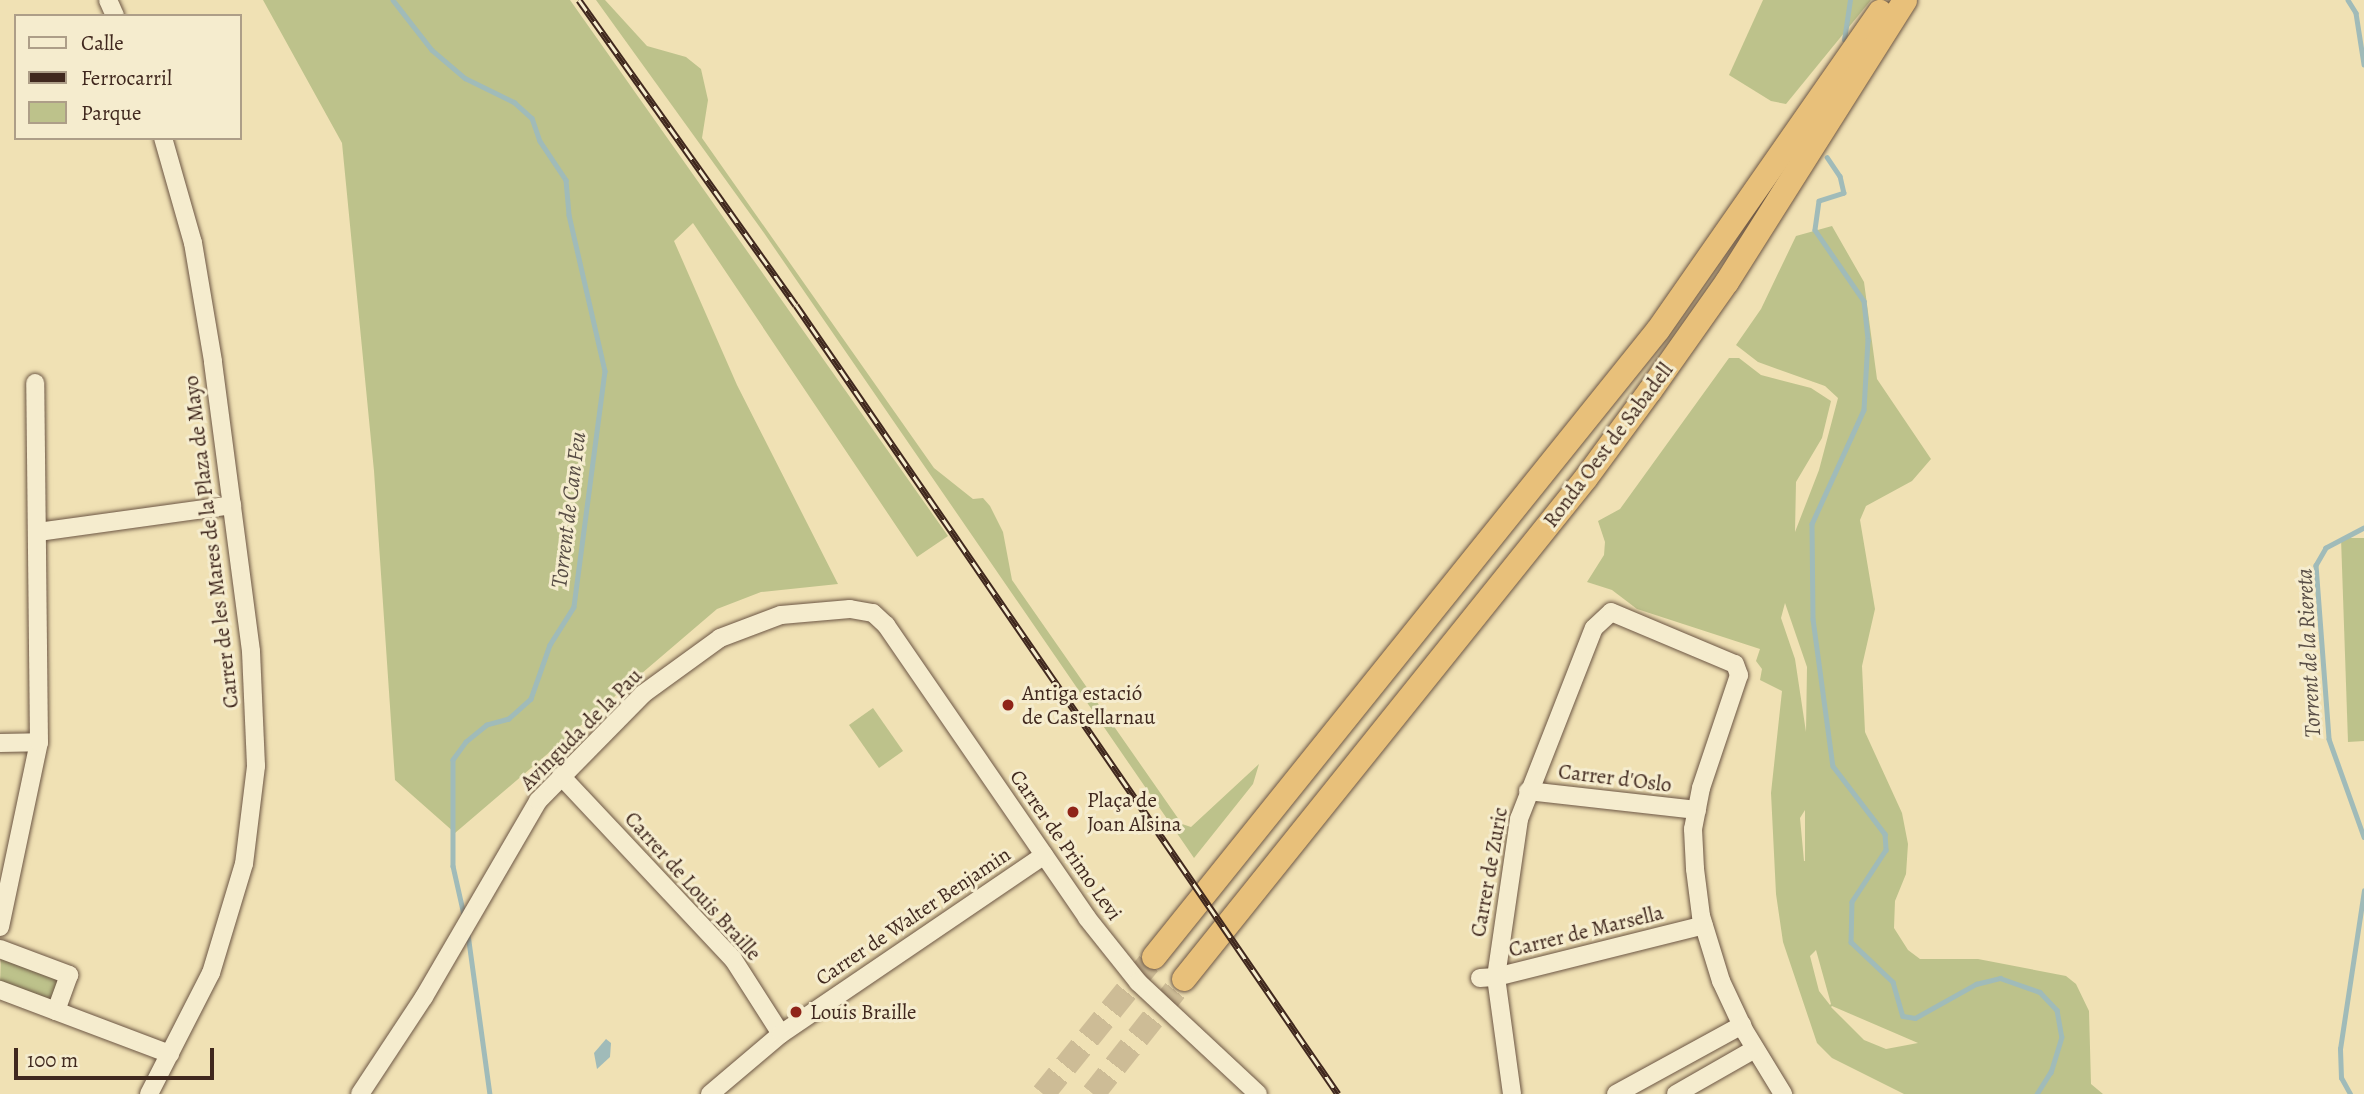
<!DOCTYPE html>
<meta charset="utf-8">
<style>
body{margin:0}
#map{position:relative;width:2364px;height:1094px;overflow:hidden;background:#f0e1b4;font-family:Alegreya,serif}
div>[style]{position:absolute}
.green>*{inset:0;background:#bdc28b}
.water>*{inset:0;background:#a0bbb9}
.stream>*{height:4.5px;margin:-2.25px;padding:0 2.25px;transform-origin:2.25px;border-radius:2.25px;background:#a0bbb9}
.highway-tunnel>*{height:24px;margin-top:-12px;transform-origin:0;background:repeating-linear-gradient(90deg,#cdbc96 0 24px,transparent 0 36px)}
.roads{filter:drop-shadow(0 0 2px #6c5644) drop-shadow(0 0 2px #6c5644)}
.minor>*{height:18px;margin:-9px;padding:0 9px;transform-origin:9px;border-radius:9px;background:#f5ecce}
.highway>*{height:24px;margin:-12px;padding:0 12px;transform-origin:12px;border-radius:12px;background:#e8c07a}
.rail>*{height:7px;margin-top:-3.5px;transform-origin:0;background:repeating-linear-gradient(90deg,#f5ecce 0 13px,#40281e 0 26px);box-sizing:border-box;border-block:2px solid #40281e}
.dots>*{width:19px;height:19px;translate:-50% -50%;box-sizing:border-box;border:4px solid #f5ecce;border-radius:50%}
span{translate:-50% -50%;white-space:nowrap;text-align:center;line-height:1.15;-webkit-text-stroke:6px #f5ecce;paint-order:stroke}
.street-label{font-size:21px;color:#40281e}
.poi-label{font-size:21px;color:#40281e}
.left{translate:0 -50%;text-align:left}
.water-label{font-size:23px;color:#584d45;font-style:italic}
.legend{position:absolute;left:14px;top:14px;width:228px;height:126px;box-sizing:border-box;background:#f5ecce;border:2px solid #ad9e88;margin:0;padding:9px 12px;list-style:none;font-size:21px;color:#40281e}
.legend li{display:flex;align-items:center;gap:14px;height:35px}
.legend b{width:35px;border:2px solid #ad9e88}
.scale{position:absolute;left:14px;top:1048px;width:200px;height:32px;box-sizing:border-box;border:4px solid #40281e;border-top:0;padding-left:9px;font-size:21px;line-height:24px;white-space:nowrap;color:#40281e;-webkit-text-stroke:5px #f5ecce;paint-order:stroke}
</style>
<div id="map">
<div class="green">
<div style="clip-path:polygon(263px 0,570px 0,948px 536px,917px 557px,693px 223px,674px 241px,737px 385px,838px 584px,761px 592px,717px 609px,455px 833px,395px 780px,374px 471px,342px 143px)"></div>
<div style="clip-path:polygon(596px 0,605px 0,647px 46px,686px 57px,701px 69px,708px 100px,702px 138px,934px 468px,973px 499px,983px 498px,990px 506px,1003px 532px,1012px 580px,1182px 824px,1191px 827px,1259px 764px,1253px 784px,1194px 858px,764px 233px)"></div>
<div style="clip-path:polygon(1763px 0,1871px 0,1786px 104px,1771px 101px,1729px 75px)"></div>
<div style="clip-path:polygon(evenodd,1832px 226px,1864px 282px,1877px 379px,1931px 459px,1912px 481px,1866px 506px,1860px 520px,1875px 609px,1862px 666px,1865px 732px,1902px 813px,1908px 844px,1906px 874px,1895px 901px,1894px 928px,1908px 950px,1920px 959px,1978px 959px,2066px 976px,2076px 984px,2089px 1011px,2091px 1084px,2103px 1094px,1904px 1094px,1832px 1058px,1817px 1043px,1783px 942px,1776px 894px,1771px 793px,1782px 691px,1760px 680px,1762px 669px,1756px 661px,1760px 649px,1637px 609px,1612px 590px,1587px 582px,1604px 555px,1605px 542px,1598px 521px,1620px 509px,1729px 358px,1739px 358px,1761px 375px,1811px 388px,1831px 401px,1822px 438px,1796px 482px,1795px 532px,1819px 470px,1838px 398px,1825px 386px,1758px 362px,1736px 345px,1761px 309px,1796px 236px,1832px 226px,1785px 603px,1807px 667px,1806px 732px,1795px 659px,1781px 618px,1785px 603px,1832px 226px,1805px 810px,1805px 861px,1804px 861px,1800px 818px,1805px 810px,1832px 226px,1816px 950px,1831px 1004px,1830px 1005px,1819px 991px,1810px 956px,1816px 950px,1832px 226px,1831px 1007px,1832px 1006px,1918px 1043px,1886px 1049px,1864px 1040px,1831px 1007px)"></div>
<div style="clip-path:polygon(2341px 538px,2364px 538px,2364px 741px,2348px 742px)"></div>
<div style="clip-path:polygon(873px 708px,903px 751px,879px 768px,849px 725px)"></div>
<div style="clip-path:polygon(1px 956px,61px 977px,52px 1003px,0 985px)"></div>
</div>
<div class="water">
<div style="clip-path:polygon(606px 1039px,611px 1043px,610px 1057px,597px 1069px,594px 1053px)"></div>
</div>
<div class="stream">
<div style="left:393px;top:0;width:63px;rotate:52deg"></div>
<div style="left:432px;top:50px;width:43px;rotate:40.3deg"></div>
<div style="left:465px;top:78px;width:55px;rotate:26.1deg"></div>
<div style="left:514px;top:102px;width:24px;rotate:42deg"></div>
<div style="left:532px;top:118px;width:24px;rotate:71deg"></div>
<div style="left:540px;top:141px;width:47px;rotate:56.3deg"></div>
<div style="left:566px;top:180px;width:35px;rotate:85deg"></div>
<div style="left:569px;top:215px;width:160px;rotate:77deg"></div>
<div style="left:605px;top:371px;width:238px;rotate:97.5deg"></div>
<div style="left:574px;top:607px;width:45px;rotate:122.3deg"></div>
<div style="left:550px;top:645px;width:57px;rotate:109.4deg"></div>
<div style="left:531px;top:699px;width:30px;rotate:138deg"></div>
<div style="left:509px;top:719px;width:23px;rotate:165deg"></div>
<div style="left:487px;top:725px;width:27px;rotate:141deg"></div>
<div style="left:466px;top:742px;width:22px;rotate:126deg"></div>
<div style="left:453px;top:760px;width:106px;rotate:90deg"></div>
<div style="left:453px;top:866px;width:50px;rotate:77.3deg"></div>
<div style="left:2348px;top:0;width:15px;rotate:58deg"></div>
<div style="left:2356px;top:13px;width:52px;rotate:81.1deg"></div>
<div style="left:1844px;top:40px;width:40px;rotate:-81.5deg"></div>
<div style="left:1827px;top:157px;width:23px;rotate:56deg"></div>
<div style="left:1840px;top:176px;width:17px;rotate:77deg"></div>
<div style="left:1844px;top:193px;width:26px;rotate:162deg"></div>
<div style="left:1819px;top:201px;width:29px;rotate:98deg"></div>
<div style="left:1815px;top:230px;width:86px;rotate:55.4deg"></div>
<div style="left:1864px;top:301px;width:39px;rotate:84deg"></div>
<div style="left:1868px;top:340px;width:70px;rotate:93.3deg"></div>
<div style="left:1864px;top:410px;width:125px;rotate:114.5deg"></div>
<div style="left:1812px;top:524px;width:95px;rotate:89.4deg"></div>
<div style="left:1813px;top:619px;width:148px;rotate:82.3deg"></div>
<div style="left:1833px;top:766px;width:86px;rotate:52.6deg"></div>
<div style="left:1885px;top:834px;width:16px;rotate:86deg"></div>
<div style="left:1886px;top:850px;width:62px;rotate:123.2deg"></div>
<div style="left:1852px;top:902px;width:40px;rotate:91.4deg"></div>
<div style="left:1851px;top:942px;width:58px;rotate:43.6deg"></div>
<div style="left:1893px;top:982px;width:35px;rotate:74deg"></div>
<div style="left:1903px;top:1016px;width:12px;rotate:9deg"></div>
<div style="left:1915px;top:1018px;width:70px;rotate:-29.1deg"></div>
<div style="left:1976px;top:984px;width:25px;rotate:-14deg"></div>
<div style="left:2000px;top:978px;width:42px;rotate:19.3deg"></div>
<div style="left:2040px;top:992px;width:25px;rotate:47deg"></div>
<div style="left:2057px;top:1010px;width:27px;rotate:80deg"></div>
<div style="left:2062px;top:1037px;width:37px;rotate:107deg"></div>
<div style="left:2051px;top:1072px;width:26px;rotate:122deg"></div>
<div style="left:2364px;top:528px;width:43px;rotate:152.2deg"></div>
<div style="left:2326px;top:548px;width:20px;rotate:120deg"></div>
<div style="left:2316px;top:565px;width:174px;rotate:85.7deg"></div>
<div style="left:2329px;top:739px;width:104px;rotate:70.3deg"></div>
<div style="left:468px;top:934px;width:162px;rotate:82.2deg"></div>
<div style="left:2350px;top:1094px;width:18px;rotate:-119deg"></div>
<div style="left:2341px;top:1078px;width:29px;rotate:-92deg"></div>
<div style="left:2340px;top:1049px;width:160px;rotate:-81.4deg"></div>
</div>
<div class="highway-tunnel">
<div style="left:1043px;top:1094px;width:176px;rotate:-51deg"></div>
<div style="left:1093px;top:1094px;width:147px;rotate:-51.6deg"></div>
</div>
<div class="roads">
<div class="minor">
<div style="left:108px;top:0;width:17px;rotate:66deg"></div>
<div style="left:38px;top:532px;width:196px;rotate:-7.9deg"></div>
<div style="left:0;top:743px;width:39px;rotate:-1deg"></div>
<div style="left:561px;top:776px;width:251px;rotate:46.8deg"></div>
<div style="left:733px;top:959px;width:89px;rotate:57.4deg"></div>
<div style="left:1528px;top:791px;width:170px;rotate:6.4deg"></div>
<div style="left:0;top:927px;width:189px;rotate:-78.1deg"></div>
<div style="left:39px;top:742px;width:359px;rotate:-90.6deg"></div>
<div style="left:0;top:949px;width:74px;rotate:20.6deg"></div>
<div style="left:69px;top:975px;width:38px;rotate:110deg"></div>
<div style="left:56px;top:1011px;width:60px;rotate:-159.4deg"></div>
<div style="left:1480px;top:978px;width:16px;rotate:-4deg"></div>
<div style="left:1496px;top:977px;width:214px;rotate:-14deg"></div>
<div style="left:56px;top:1011px;width:122px;rotate:20.7deg"></div>
<div style="left:149px;top:1094px;width:136px;rotate:-62.9deg"></div>
<div style="left:211px;top:973px;width:114px;rotate:-73.2deg"></div>
<div style="left:244px;top:864px;width:99px;rotate:-83deg"></div>
<div style="left:256px;top:766px;width:115px;rotate:-92.5deg"></div>
<div style="left:251px;top:651px;width:292px;rotate:-97.5deg"></div>
<div style="left:213px;top:361px;width:120px;rotate:-99.6deg"></div>
<div style="left:193px;top:243px;width:109px;rotate:-105.9deg"></div>
<div style="left:360px;top:1094px;width:116px;rotate:-56.6deg"></div>
<div style="left:424px;top:997px;width:227px;rotate:-59.8deg"></div>
<div style="left:538px;top:801px;width:150px;rotate:-45.5deg"></div>
<div style="left:643px;top:694px;width:95px;rotate:-36deg"></div>
<div style="left:720px;top:638px;width:65px;rotate:-20.7deg"></div>
<div style="left:781px;top:615px;width:69px;rotate:-5deg"></div>
<div style="left:850px;top:609px;width:23px;rotate:10deg"></div>
<div style="left:873px;top:613px;width:18px;rotate:43deg"></div>
<div style="left:886px;top:625px;width:355px;rotate:55.5deg"></div>
<div style="left:1087px;top:918px;width:82px;rotate:51.4deg"></div>
<div style="left:1138px;top:982px;width:164px;rotate:43deg"></div>
<div style="left:710px;top:1094px;width:93px;rotate:-40.2deg"></div>
<div style="left:781px;top:1034px;width:318px;rotate:-34.2deg"></div>
<div style="left:1512px;top:1094px;width:118px;rotate:-97.8deg"></div>
<div style="left:1496px;top:977px;width:160px;rotate:-81.7deg"></div>
<div style="left:1519px;top:819px;width:205px;rotate:-68.6deg"></div>
<div style="left:1594px;top:628px;width:23px;rotate:-43deg"></div>
<div style="left:1611px;top:612px;width:134px;rotate:22.8deg"></div>
<div style="left:1735px;top:664px;width:12px;rotate:70deg"></div>
<div style="left:1739px;top:675px;width:119px;rotate:108.6deg"></div>
<div style="left:1701px;top:788px;width:42px;rotate:101deg"></div>
<div style="left:1693px;top:829px;width:40px;rotate:87.1deg"></div>
<div style="left:1695px;top:869px;width:47px;rotate:82.7deg"></div>
<div style="left:1701px;top:916px;width:68px;rotate:72.9deg"></div>
<div style="left:1721px;top:981px;width:54px;rotate:64.9deg"></div>
<div style="left:1744px;top:1030px;width:75px;rotate:58.6deg"></div>
<div style="left:1616px;top:1094px;width:144px;rotate:-28.7deg"></div>
<div style="left:1676px;top:1094px;width:91px;rotate:-29.7deg"></div>
</div>
<div class="highway">
<div style="left:1154px;top:957px;width:804px;rotate:-51.21deg"></div>
<div style="left:1658px;top:330px;width:388px;rotate:-55.1deg"></div>
<div style="left:1184px;top:979px;width:642px;rotate:-51.26deg"></div>
<div style="left:1586px;top:478px;width:108px;rotate:-53.7deg"></div>
<div style="left:1650px;top:391px;width:133px;rotate:-54.8deg"></div>
<div style="left:1727px;top:282px;width:333px;rotate:-57.7deg"></div>
</div>
</div>
<div class="rail">
<div style="left:579px;top:0;width:374px;rotate:54.6deg"></div>
<div style="left:796px;top:305px;width:957px;rotate:55.51deg"></div>
</div>
<div class="dots">
<div style="left:1008px;top:705px;background:#8f2418"></div>
<div style="left:1073px;top:812px;background:#8f2418"></div>
<div style="left:796px;top:1012px;background:#8f2418"></div>
</div>
<div class="street-label">
<span style="left:1608px;top:445px;rotate:-53deg">Ronda Oest de Sabadell</span>
<span style="left:211px;top:542px;rotate:-97deg">Carrer de les Mares de la Plaza de Mayo</span>
<span style="left:581px;top:729px;rotate:-45deg">Avinguda de la Pau</span>
<span style="left:1615px;top:778px;rotate:7deg">Carrer d'Oslo</span>
<span style="left:1066px;top:845px;rotate:55deg">Carrer de Primo Levi</span>
<span style="left:1489px;top:872px;rotate:-80deg">Carrer de Zuric</span>
<span style="left:693px;top:886px;rotate:48deg">Carrer de Louis Braille</span>
<span style="left:913px;top:916px;rotate:-34deg">Carrer de Walter Benjamin</span>
<span style="left:1586px;top:931px;rotate:-14deg">Carrer de Marsella</span>
</div>
<div class="poi-label">
<span class="left" style="left:1022px;top:705px">Antiga estació<br>de Castellarnau</span>
<span class="left" style="left:1087px;top:812px">Plaça de<br>Joan Alsina</span>
<span class="left" style="left:810px;top:1012px">Louis Braille</span>
</div>
<div class="water-label">
<span style="left:569px;top:510px;rotate:-83deg">Torrent de Can Feu</span>
<span style="left:2309px;top:653px;rotate:-93deg">Torrent de la Riereta</span>
</div>
<ul class="legend">
<li><b style="height:9px;background:#f5ecce"></b>Calle</li>
<li><b style="height:9px;background:#40281e"></b>Ferrocarril</li>
<li><b style="height:19px;background:#bdc28b"></b>Parque</li>
</ul>
<div class="scale">100 m</div>
</div>
